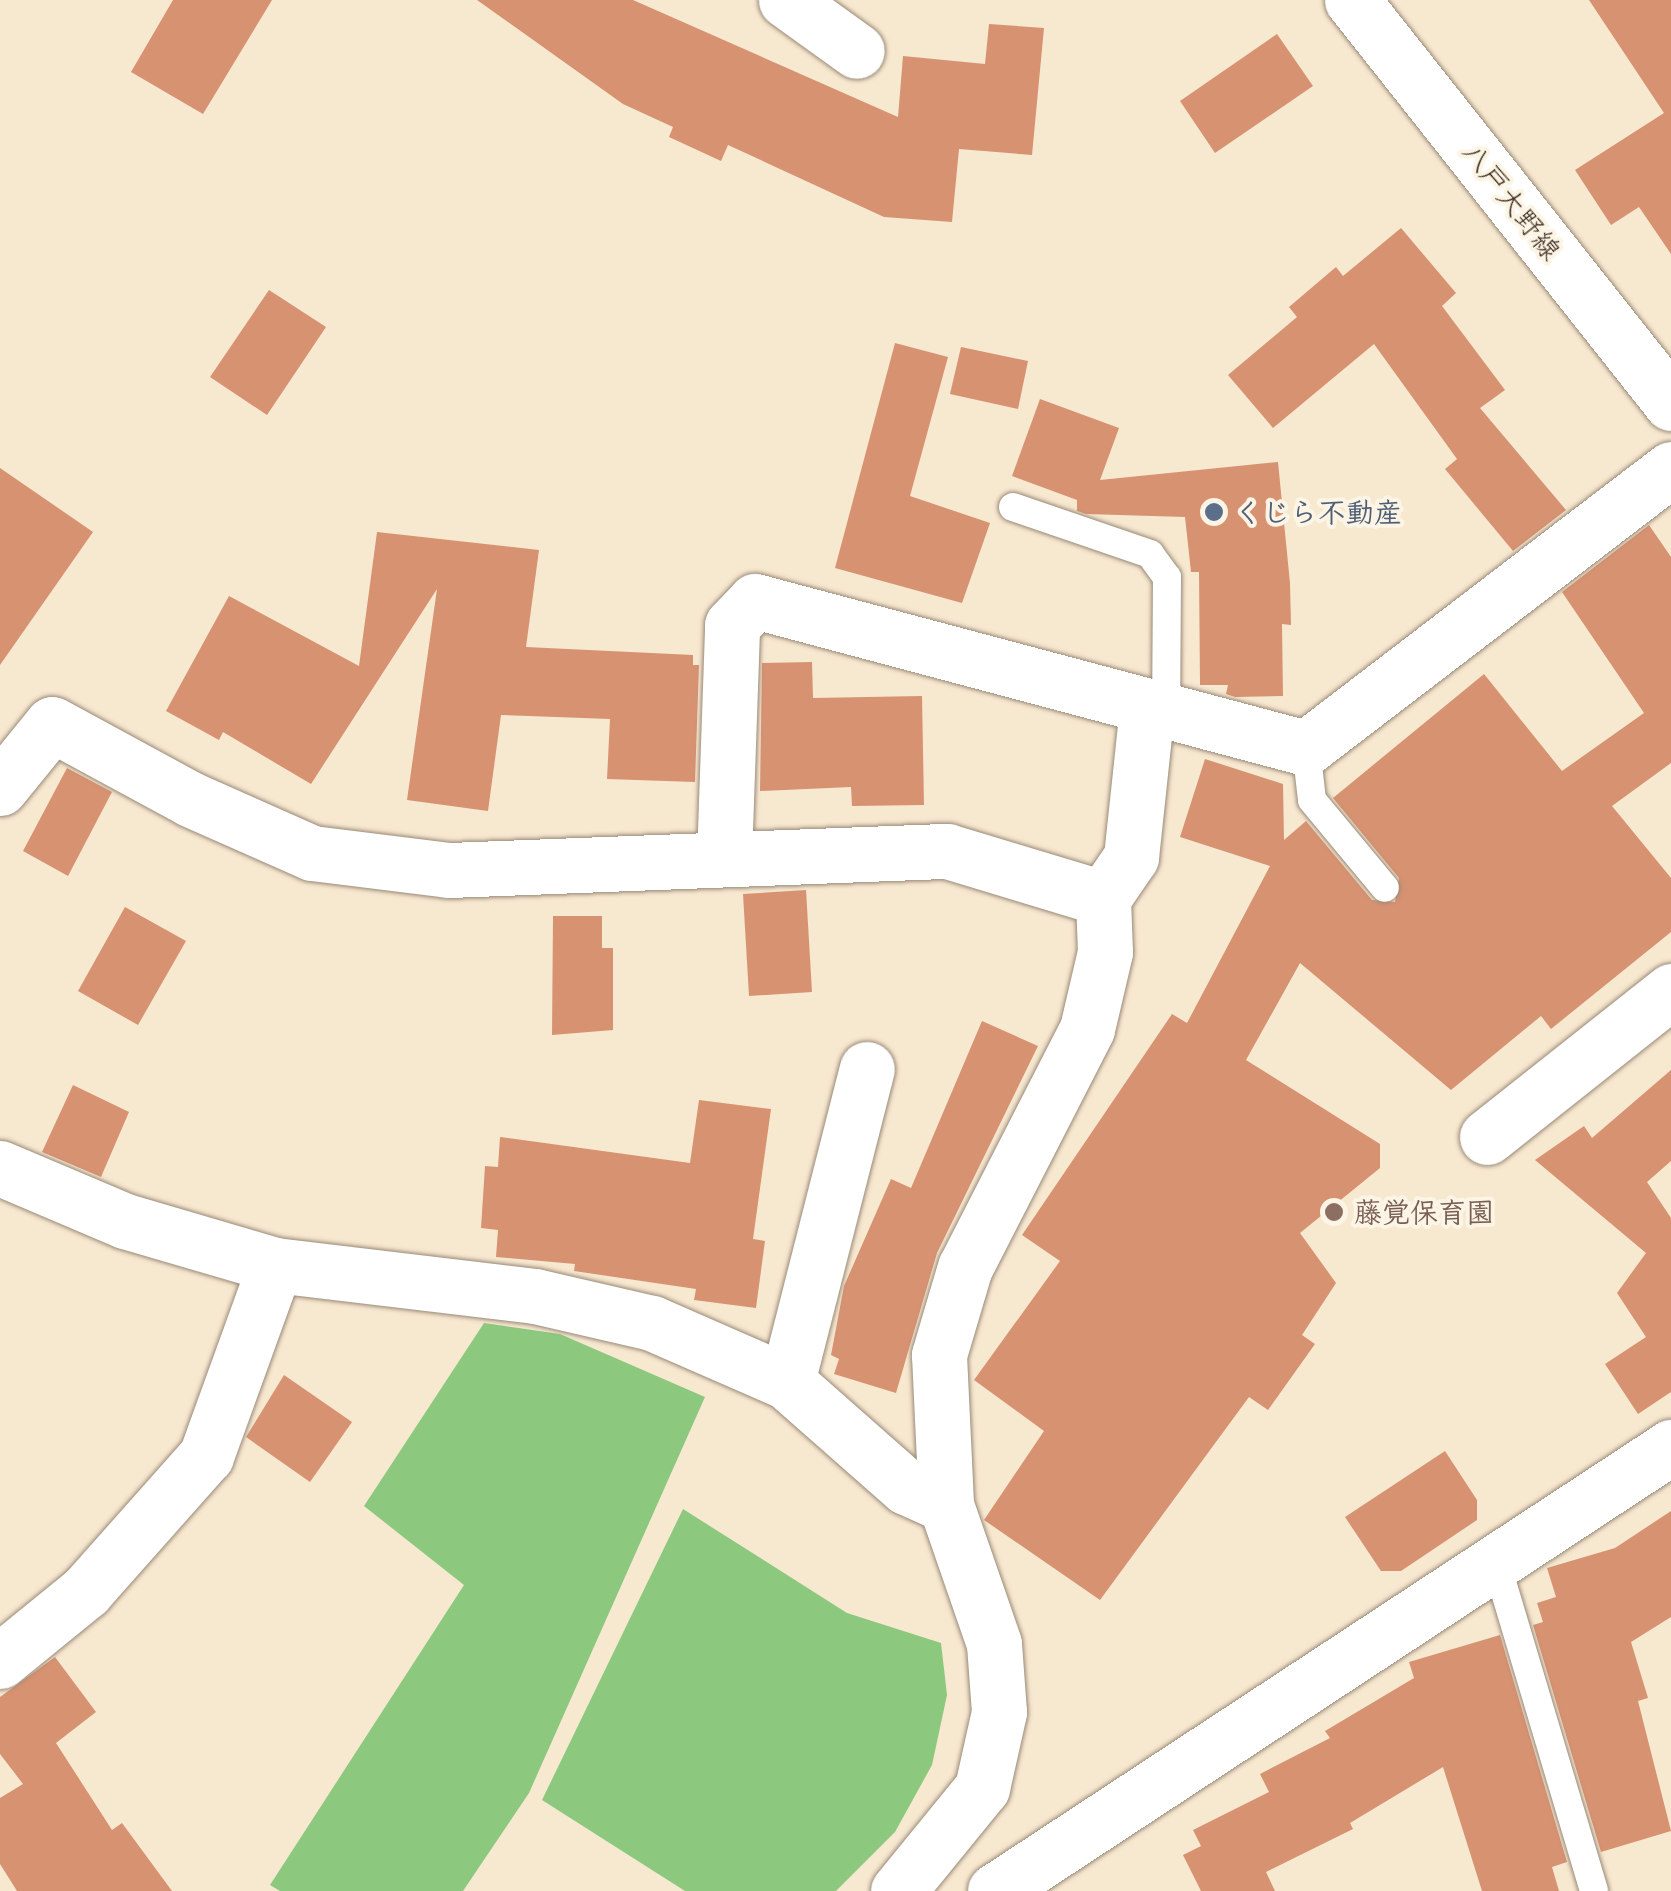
<!DOCTYPE html>
<meta charset="utf-8">
<style>
body{margin:0}
#map{position:relative;width:1671px;height:1891px;overflow:hidden;background:#f7e8d0;font-family:"Shantell Sans","Klee One",sans-serif}
div>[style]{position:absolute}
.green>*{inset:0;background:#8cc97f}
.building>*{inset:0;background:#d79272}
.roads{filter:drop-shadow(0 0 2px #998977) drop-shadow(0 0 2px #998977)}
.lane>*{height:28px;margin:-14px;padding:0 14px;transform-origin:14px;border-radius:14px;background:#fff}
.street>*{height:55px;margin:-27.5px;padding:0 27.5px;transform-origin:27.5px;border-radius:27.5px;background:#fff}
.primary>*{height:55px;margin:-27.5px;padding:0 27.5px;transform-origin:27.5px;border-radius:27.5px;background:#fff}
.dots>*{width:28px;height:28px;translate:-50% -50%;box-sizing:border-box;border:5px solid #fcf5e5;border-radius:50%}
span{translate:-50% -50%;white-space:nowrap;text-align:center;line-height:1.15;-webkit-text-stroke:8px #fcf5e5;paint-order:stroke}
.street-label{font-size:28px;color:#3b2a1e}
.service-label{font-size:28px;color:#4e5e75;font-weight:700}
.left{translate:0 -50%;text-align:left}
.education-label{font-size:28px;color:#785e54;font-weight:700}
</style>
<div id="map">
<div class="green">
<div style="clip-path:polygon(484px 1323px,560px 1334px,705px 1397px,529px 1793px,463px 1891px,280px 1891px,270px 1885px,464px 1585px,364px 1506px)"></div>
<div style="clip-path:polygon(683px 1509px,847px 1613px,941px 1643px,947px 1695px,932px 1765px,895px 1832px,836px 1891px,685px 1891px,542px 1800px)"></div>
</div>
<div class="building">
<div style="clip-path:polygon(173px 0,272px 0,203px 114px,131px 72px)"></div>
<div style="clip-path:polygon(477px 0,633px 0,898px 117px,903px 56px,985px 64px,989px 24px,1044px 28px,1032px 155px,959px 149px,952px 222px,884px 217px,728px 145px,721px 161px,669px 137px,673px 127px,623px 104px)"></div>
<div style="clip-path:polygon(1589px 0,1671px 0,1671px 254px,1639px 207px,1611px 225px,1575px 170px,1664px 113px)"></div>
<div style="clip-path:polygon(1277px 34px,1313px 86px,1215px 153px,1180px 101px)"></div>
<div style="clip-path:polygon(1401px 228px,1456px 293px,1442px 306px,1505px 390px,1480px 408px,1566px 510px,1513px 551px,1445px 469px,1457px 459px,1374px 344px,1273px 428px,1228px 375px,1297px 317px,1289px 307px,1336px 267px,1343px 276px)"></div>
<div style="clip-path:polygon(269px 290px,326px 327px,267px 415px,210px 377px)"></div>
<div style="clip-path:polygon(895px 343px,948px 357px,910px 496px,990px 523px,962px 603px,835px 568px)"></div>
<div style="clip-path:polygon(961px 347px,1028px 361px,1018px 409px,950px 394px)"></div>
<div style="clip-path:polygon(1040px 399px,1119px 428px,1100px 480px,1278px 462px,1290px 583px,1291px 625px,1282px 624px,1283px 696px,1235px 697px,1226px 694px,1228px 685px,1200px 685px,1199px 572px,1191px 572px,1185px 517px,1086px 514px,1077px 511px,1077px 500px,1012px 476px)"></div>
<div style="clip-path:polygon(0 468px,93px 532px,0 665px)"></div>
<div style="clip-path:polygon(1649px 525px,1671px 557px,1671px 763px,1612px 806px,1671px 878px,1671px 932px,1551px 1029px,1541px 1016px,1451px 1090px,1300px 963px,1246px 1060px,1380px 1144px,1380px 1168px,1300px 1233px,1336px 1283px,1302px 1335px,1315px 1344px,1268px 1410px,1249px 1397px,1100px 1600px,984px 1520px,1044px 1431px,974px 1380px,1060px 1261px,1022px 1235px,1172px 1014px,1187px 1023px,1270px 866px,1180px 837px,1205px 759px,1283px 784px,1284px 840px,1306px 821px,1372px 900px,1395px 902px,1399px 878px,1333px 798px,1484px 674px,1562px 771px,1644px 713px,1562px 592px)"></div>
<div style="clip-path:polygon(377px 532px,539px 550px,526px 647px,693px 655px,693px 665px,699px 665px,695px 782px,607px 779px,610px 719px,501px 715px,488px 811px,407px 800px,437px 589px,311px 784px,223px 732px,219px 740px,166px 711px,229px 596px,359px 666px)"></div>
<div style="clip-path:polygon(812px 662px,813px 698px,922px 696px,924px 805px,852px 806px,851px 787px,760px 791px,762px 663px)"></div>
<div style="clip-path:polygon(67px 768px,112px 792px,68px 876px,23px 851px)"></div>
<div style="clip-path:polygon(806px 890px,812px 992px,749px 996px,743px 894px)"></div>
<div style="clip-path:polygon(125px 907px,186px 941px,138px 1025px,78px 991px)"></div>
<div style="clip-path:polygon(553px 916px,602px 916px,602px 948px,613px 948px,613px 1030px,552px 1035px)"></div>
<div style="clip-path:polygon(982px 1021px,1038px 1046px,937px 1253px,896px 1393px,834px 1374px,839px 1359px,831px 1355px,844px 1286px,891px 1179px,911px 1188px)"></div>
<div style="clip-path:polygon(1671px 1070px,1671px 1161px,1647px 1182px,1671px 1218px,1671px 1392px,1638px 1414px,1605px 1364px,1646px 1337px,1617px 1293px,1646px 1253px,1535px 1160px,1584px 1126px,1592px 1138px)"></div>
<div style="clip-path:polygon(73px 1085px,129px 1112px,101px 1177px,42px 1152px)"></div>
<div style="clip-path:polygon(699px 1100px,771px 1109px,753px 1239px,765px 1241px,756px 1308px,694px 1300px,696px 1289px,574px 1271px,575px 1264px,496px 1257px,498px 1230px,481px 1228px,485px 1166px,498px 1167px,500px 1137px,690px 1163px)"></div>
<div style="clip-path:polygon(284px 1375px,352px 1422px,310px 1482px,246px 1437px)"></div>
<div style="clip-path:polygon(1445px 1451px,1477px 1500px,1477px 1520px,1401px 1571px,1381px 1571px,1345px 1517px)"></div>
<div style="clip-path:polygon(1671px 1511px,1671px 1617px,1631px 1642px,1648px 1698px,1638px 1701px,1671px 1831px,1601px 1852px,1533px 1625px,1543px 1622px,1537px 1603px,1556px 1597px,1547px 1568px,1615px 1548px)"></div>
<div style="clip-path:polygon(1500px 1635px,1567px 1862px,1552px 1867px,1559px 1891px,1482px 1891px,1443px 1767px,1350px 1823px,1353px 1829px,1266px 1872px,1275px 1891px,1201px 1891px,1183px 1855px,1201px 1846px,1193px 1830px,1269px 1792px,1260px 1774px,1330px 1738px,1325px 1731px,1414px 1678px,1409px 1662px)"></div>
<div style="clip-path:polygon(55px 1657px,96px 1712px,56px 1743px,112px 1830px,122px 1823px,172px 1891px,17px 1891px,0 1864px,0 1798px,23px 1784px,0 1754px,0 1697px)"></div>
</div>
<div class="roads">
<div class="lane">
<div style="left:1013px;top:507px;width:145px;rotate:18.9deg"></div>
<div style="left:1150px;top:554px;width:29px;rotate:54deg"></div>
<div style="left:1167px;top:577px;width:135px;rotate:90.4deg"></div>
<div style="left:1306px;top:748px;width:52px;rotate:83.4deg"></div>
<div style="left:1312px;top:800px;width:114px;rotate:50.3deg"></div>
<div style="left:1496px;top:1562px;width:343px;rotate:73.4deg"></div>
</div>
<div class="street">
<div style="left:786px;top:0;width:87px;rotate:35.7deg"></div>
<div style="left:0;top:788px;width:82px;rotate:-50.9deg"></div>
<div style="left:52px;top:724px;width:157px;rotate:28.5deg"></div>
<div style="left:190px;top:799px;width:133px;rotate:23.9deg"></div>
<div style="left:312px;top:853px;width:138px;rotate:7.1deg"></div>
<div style="left:449px;top:870px;width:498px;rotate:-2.2deg"></div>
<div style="left:947px;top:851px;width:163px;rotate:16.8deg"></div>
<div style="left:1103px;top:898px;width:54px;rotate:87.9deg"></div>
<div style="left:1105px;top:952px;width:79px;rotate:103.2deg"></div>
<div style="left:1087px;top:1029px;width:267px;rotate:117.1deg"></div>
<div style="left:965px;top:1267px;width:92px;rotate:106.5deg"></div>
<div style="left:939px;top:1355px;width:150px;rotate:87.3deg"></div>
<div style="left:946px;top:1505px;width:147px;rotate:70.9deg"></div>
<div style="left:994px;top:1644px;width:68px;rotate:85.8deg"></div>
<div style="left:999px;top:1712px;width:78px;rotate:102.6deg"></div>
<div style="left:982px;top:1788px;width:133px;rotate:129.2deg"></div>
<div style="left:724px;top:859px;width:234px;rotate:-88deg"></div>
<div style="left:732px;top:625px;width:33px;rotate:-46deg"></div>
<div style="left:755px;top:601px;width:570px;rotate:14.94deg"></div>
<div style="left:1306px;top:748px;width:459px;rotate:-37.4deg"></div>
<div style="left:1103px;top:898px;width:50px;rotate:-55.7deg"></div>
<div style="left:1131px;top:857px;width:151px;rotate:-83.9deg"></div>
<div style="left:1487px;top:1137px;width:235px;rotate:-38.4deg"></div>
<div style="left:0;top:1168px;width:136px;rotate:23deg"></div>
<div style="left:125px;top:1221px;width:156px;rotate:16.3deg"></div>
<div style="left:275px;top:1265px;width:262px;rotate:6.8deg"></div>
<div style="left:535px;top:1296px;width:120px;rotate:13deg"></div>
<div style="left:652px;top:1323px;width:147px;rotate:23.6deg"></div>
<div style="left:787px;top:1382px;width:159px;rotate:41.4deg"></div>
<div style="left:906px;top:1487px;width:44px;rotate:24.2deg"></div>
<div style="left:787px;top:1382px;width:323px;rotate:-75.7deg"></div>
<div style="left:0;top:1661px;width:111px;rotate:-39.1deg"></div>
<div style="left:86px;top:1591px;width:181px;rotate:-48.4deg"></div>
<div style="left:206px;top:1456px;width:203px;rotate:-70.1deg"></div>
<div style="left:995px;top:1891px;width:809px;rotate:-33.3deg"></div>
</div>
<div class="primary">
<div style="left:1352px;top:0;width:514px;rotate:51.64deg"></div>
</div>
</div>
<div class="dots">
<div style="left:1214px;top:512px;background:#5c6f8a"></div>
<div style="left:1334px;top:1212px;background:#8d6e63"></div>
</div>
<div class="street-label">
<span style="left:1512px;top:201px;rotate:52deg">八戸大野線</span>
</div>
<div class="service-label">
<span class="left" style="left:1234px;top:512px">くじら不動産</span>
</div>
<div class="education-label">
<span class="left" style="left:1354px;top:1212px">藤覚保育園</span>
</div>
</div>
